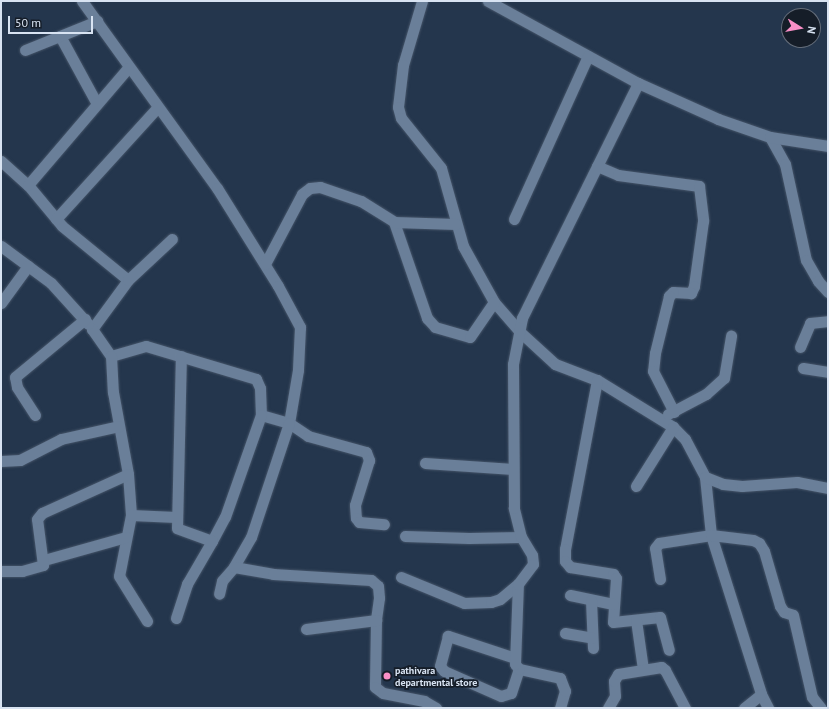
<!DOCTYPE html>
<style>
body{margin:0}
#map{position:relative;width:829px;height:709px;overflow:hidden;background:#24364d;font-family:"PT Sans",sans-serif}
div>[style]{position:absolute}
.roads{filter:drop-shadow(0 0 1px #455468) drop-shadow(0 0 1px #455468)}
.street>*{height:11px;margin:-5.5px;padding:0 5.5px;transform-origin:5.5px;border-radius:5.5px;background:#6a7f99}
.dots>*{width:11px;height:11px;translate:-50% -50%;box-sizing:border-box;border:2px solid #151d28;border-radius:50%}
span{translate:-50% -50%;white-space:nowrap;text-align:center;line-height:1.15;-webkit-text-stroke:3.5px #151d28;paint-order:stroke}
.poi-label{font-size:10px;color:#d8e3f2;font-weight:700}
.left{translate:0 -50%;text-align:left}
.frame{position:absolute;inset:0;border:2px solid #d8e3f2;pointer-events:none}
.north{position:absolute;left:781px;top:8px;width:40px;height:40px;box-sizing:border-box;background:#151d28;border:1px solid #636c79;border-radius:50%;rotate:101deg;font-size:11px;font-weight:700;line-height:16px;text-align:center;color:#d8e3f2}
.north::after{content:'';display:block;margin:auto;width:14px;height:18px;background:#fa8fc7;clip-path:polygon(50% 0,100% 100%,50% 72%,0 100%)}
.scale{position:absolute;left:8px;top:16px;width:85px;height:18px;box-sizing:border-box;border:2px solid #d8e3f2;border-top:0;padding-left:5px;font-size:12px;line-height:14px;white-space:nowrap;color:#d8e3f2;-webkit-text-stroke:3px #151d28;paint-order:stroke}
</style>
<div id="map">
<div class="roads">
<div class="street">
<div style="left:82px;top:1px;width:231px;rotate:54.2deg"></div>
<div style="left:217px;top:188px;width:115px;rotate:58.1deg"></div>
<div style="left:278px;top:286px;width:47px;rotate:61.8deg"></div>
<div style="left:300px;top:327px;width:43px;rotate:92.7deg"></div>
<div style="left:298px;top:370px;width:54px;rotate:99.6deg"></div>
<div style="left:289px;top:423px;width:23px;rotate:34deg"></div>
<div style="left:308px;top:436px;width:60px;rotate:15.4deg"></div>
<div style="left:366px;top:452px;width:9px;rotate:69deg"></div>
<div style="left:369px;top:460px;width:47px;rotate:107.3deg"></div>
<div style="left:355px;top:505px;width:13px;rotate:86deg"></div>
<div style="left:356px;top:518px;width:5px;rotate:53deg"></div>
<div style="left:359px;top:522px;width:25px;rotate:5deg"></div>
<div style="left:422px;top:1px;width:67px;rotate:106.5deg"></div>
<div style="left:403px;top:65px;width:42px;rotate:96.8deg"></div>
<div style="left:398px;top:107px;width:11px;rotate:75deg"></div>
<div style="left:401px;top:118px;width:64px;rotate:51.3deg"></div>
<div style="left:441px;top:168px;width:81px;rotate:74.2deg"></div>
<div style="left:463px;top:246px;width:64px;rotate:61deg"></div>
<div style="left:494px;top:302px;width:38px;rotate:49deg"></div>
<div style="left:519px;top:331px;width:49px;rotate:42.5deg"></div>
<div style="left:555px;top:364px;width:45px;rotate:20.9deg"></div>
<div style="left:597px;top:380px;width:89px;rotate:31.7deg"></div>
<div style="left:673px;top:427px;width:17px;rotate:45deg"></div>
<div style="left:685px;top:439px;width:43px;rotate:62.2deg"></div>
<div style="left:705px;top:477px;width:58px;rotate:84.1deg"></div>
<div style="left:711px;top:535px;width:167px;rotate:72.5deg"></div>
<div style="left:761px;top:694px;width:16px;rotate:63deg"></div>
<div style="left:488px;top:1px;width:171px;rotate:28.7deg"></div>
<div style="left:638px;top:83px;width:88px;rotate:24.2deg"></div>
<div style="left:718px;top:119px;width:55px;rotate:19.1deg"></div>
<div style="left:770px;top:137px;width:31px;rotate:61deg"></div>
<div style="left:785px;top:164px;width:98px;rotate:77.7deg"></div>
<div style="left:806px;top:260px;width:24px;rotate:60deg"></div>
<div style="left:818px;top:281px;width:15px;rotate:48deg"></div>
<div style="left:60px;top:36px;width:77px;rotate:61.4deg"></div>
<div style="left:25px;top:50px;width:78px;rotate:-21.9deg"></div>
<div style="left:770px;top:137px;width:59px;rotate:8.8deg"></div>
<div style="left:1px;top:161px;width:36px;rotate:42deg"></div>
<div style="left:28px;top:185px;width:53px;rotate:50.3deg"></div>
<div style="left:62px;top:226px;width:85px;rotate:39.3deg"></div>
<div style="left:128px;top:280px;width:61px;rotate:126.3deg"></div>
<div style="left:92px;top:329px;width:33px;rotate:55deg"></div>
<div style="left:111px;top:356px;width:36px;rotate:-16deg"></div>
<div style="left:146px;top:346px;width:115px;rotate:16.7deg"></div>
<div style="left:256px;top:379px;width:10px;rotate:66deg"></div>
<div style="left:260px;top:388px;width:27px;rotate:88deg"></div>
<div style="left:261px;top:415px;width:29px;rotate:16deg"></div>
<div style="left:289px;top:423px;width:120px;rotate:108.4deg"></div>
<div style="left:251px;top:537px;width:34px;rotate:120deg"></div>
<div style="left:234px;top:567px;width:18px;rotate:131deg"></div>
<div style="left:222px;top:581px;width:13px;rotate:103deg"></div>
<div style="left:597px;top:166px;width:23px;rotate:23deg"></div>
<div style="left:618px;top:175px;width:82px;rotate:7.7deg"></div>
<div style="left:699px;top:186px;width:35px;rotate:83deg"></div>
<div style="left:703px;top:221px;width:66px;rotate:97.9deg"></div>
<div style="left:694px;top:286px;width:8px;rotate:113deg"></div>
<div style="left:691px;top:293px;width:18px;rotate:-177deg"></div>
<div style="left:673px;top:292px;width:6px;rotate:135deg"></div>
<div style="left:669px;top:296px;width:59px;rotate:103.8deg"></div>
<div style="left:655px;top:353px;width:18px;rotate:96deg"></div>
<div style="left:653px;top:371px;width:46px;rotate:62.9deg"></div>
<div style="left:28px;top:185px;width:154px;rotate:-49.5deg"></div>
<div style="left:56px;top:219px;width:151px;rotate:-47.7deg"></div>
<div style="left:514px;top:219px;width:179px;rotate:-65.6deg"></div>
<div style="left:394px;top:222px;width:102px;rotate:71deg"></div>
<div style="left:427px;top:318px;width:12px;rotate:48deg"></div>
<div style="left:435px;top:327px;width:36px;rotate:16deg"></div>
<div style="left:470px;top:337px;width:42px;rotate:-55.6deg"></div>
<div style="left:1px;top:246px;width:62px;rotate:36.5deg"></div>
<div style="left:51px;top:283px;width:55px;rotate:47.9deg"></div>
<div style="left:265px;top:264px;width:79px;rotate:-62.1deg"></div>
<div style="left:302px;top:194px;width:10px;rotate:-37deg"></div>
<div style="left:310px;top:188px;width:10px;rotate:-6deg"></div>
<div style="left:320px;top:187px;width:43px;rotate:18.9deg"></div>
<div style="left:361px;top:201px;width:39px;rotate:32deg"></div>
<div style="left:394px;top:222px;width:62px;rotate:1.8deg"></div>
<div style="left:128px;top:280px;width:60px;rotate:-43deg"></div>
<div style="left:1px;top:303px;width:46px;rotate:-53.9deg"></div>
<div style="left:800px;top:347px;width:26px;rotate:-67deg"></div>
<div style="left:810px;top:323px;width:18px;rotate:-6deg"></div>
<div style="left:111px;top:356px;width:36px;rotate:87deg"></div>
<div style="left:113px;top:392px;width:83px;rotate:79.6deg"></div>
<div style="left:128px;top:474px;width:41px;rotate:85.8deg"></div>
<div style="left:131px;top:515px;width:62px;rotate:101.1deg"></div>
<div style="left:119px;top:576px;width:53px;rotate:58.1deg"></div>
<div style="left:803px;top:368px;width:25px;rotate:9deg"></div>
<div style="left:597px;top:380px;width:172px;rotate:100.7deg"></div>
<div style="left:565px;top:549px;width:12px;rotate:90deg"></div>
<div style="left:565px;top:561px;width:8px;rotate:50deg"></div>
<div style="left:570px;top:567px;width:44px;rotate:9.2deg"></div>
<div style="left:613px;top:574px;width:5px;rotate:53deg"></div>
<div style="left:616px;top:578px;width:44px;rotate:93.9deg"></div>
<div style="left:613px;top:622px;width:47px;rotate:-6.1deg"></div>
<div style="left:660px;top:617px;width:34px;rotate:75deg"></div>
<div style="left:668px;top:414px;width:43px;rotate:-27.8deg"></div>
<div style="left:706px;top:394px;width:24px;rotate:-42deg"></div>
<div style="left:724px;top:378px;width:43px;rotate:-80.5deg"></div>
<div style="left:35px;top:415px;width:33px;rotate:-123deg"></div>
<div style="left:17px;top:387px;width:10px;rotate:-101deg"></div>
<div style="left:15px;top:377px;width:91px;rotate:-39.6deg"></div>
<div style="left:1px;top:461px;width:19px;rotate:-3deg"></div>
<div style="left:20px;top:460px;width:46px;rotate:-27.1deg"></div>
<div style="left:61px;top:439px;width:59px;rotate:-12.6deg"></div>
<div style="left:425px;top:463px;width:88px;rotate:3.9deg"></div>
<div style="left:705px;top:477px;width:19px;rotate:21deg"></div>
<div style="left:723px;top:484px;width:19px;rotate:6deg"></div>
<div style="left:742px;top:486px;width:55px;rotate:-4.2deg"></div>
<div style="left:797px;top:482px;width:32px;rotate:11deg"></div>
<div style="left:636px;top:486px;width:70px;rotate:-57.9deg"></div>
<div style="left:131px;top:515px;width:45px;rotate:2.5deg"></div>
<div style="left:405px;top:536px;width:64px;rotate:1.8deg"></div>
<div style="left:469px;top:538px;width:52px;rotate:-1.1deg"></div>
<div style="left:212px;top:541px;width:27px;rotate:-62deg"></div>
<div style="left:225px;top:517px;width:108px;rotate:-70.6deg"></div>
<div style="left:44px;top:560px;width:85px;rotate:-15.7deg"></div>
<div style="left:234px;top:567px;width:40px;rotate:10deg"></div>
<div style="left:273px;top:574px;width:98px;rotate:3.5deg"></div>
<div style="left:371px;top:580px;width:9px;rotate:41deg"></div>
<div style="left:378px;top:586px;width:12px;rotate:85deg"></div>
<div style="left:379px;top:598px;width:22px;rotate:98deg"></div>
<div style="left:376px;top:620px;width:67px;rotate:90.9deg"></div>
<div style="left:375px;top:687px;width:10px;rotate:37deg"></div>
<div style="left:383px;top:693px;width:42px;rotate:11deg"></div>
<div style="left:424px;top:701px;width:14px;rotate:30deg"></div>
<div style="left:1px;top:571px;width:21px"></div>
<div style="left:22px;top:571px;width:22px;rotate:-16deg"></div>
<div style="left:43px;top:565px;width:46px;rotate:-97.4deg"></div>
<div style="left:37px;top:519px;width:8px;rotate:-50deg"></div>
<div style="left:42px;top:513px;width:94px;rotate:-24.4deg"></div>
<div style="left:401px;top:577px;width:68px;rotate:22.4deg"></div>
<div style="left:464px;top:603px;width:27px;rotate:-2deg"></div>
<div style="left:491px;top:602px;width:9px;rotate:-18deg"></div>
<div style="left:500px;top:599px;width:23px;rotate:-40deg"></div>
<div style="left:660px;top:579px;width:31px;rotate:-99deg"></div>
<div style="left:655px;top:548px;width:6px;rotate:-51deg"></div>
<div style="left:659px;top:543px;width:53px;rotate:-8.7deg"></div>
<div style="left:711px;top:535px;width:42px;rotate:6.8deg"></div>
<div style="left:753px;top:540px;width:7px;rotate:27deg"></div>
<div style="left:759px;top:543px;width:9px;rotate:58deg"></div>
<div style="left:764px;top:551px;width:57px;rotate:73.8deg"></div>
<div style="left:780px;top:606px;width:7px;rotate:56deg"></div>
<div style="left:784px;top:612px;width:9px;rotate:18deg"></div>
<div style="left:793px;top:615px;width:84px;rotate:77deg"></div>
<div style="left:812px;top:697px;width:14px;rotate:51deg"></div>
<div style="left:570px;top:595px;width:44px;rotate:11.8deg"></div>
<div style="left:591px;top:600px;width:48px;rotate:87.6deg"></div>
<div style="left:176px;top:618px;width:36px;rotate:-72deg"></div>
<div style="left:187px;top:584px;width:50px;rotate:-59.8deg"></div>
<div style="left:212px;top:541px;width:37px;rotate:-160deg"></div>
<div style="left:177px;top:528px;width:172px;rotate:-88.7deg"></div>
<div style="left:636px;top:620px;width:49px;rotate:81.9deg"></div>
<div style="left:306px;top:629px;width:71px;rotate:-7.3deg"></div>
<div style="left:565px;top:633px;width:27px;rotate:10deg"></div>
<div style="left:515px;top:658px;width:71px;rotate:-161.8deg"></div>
<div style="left:448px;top:636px;width:31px;rotate:105deg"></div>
<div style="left:440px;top:666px;width:6px;rotate:51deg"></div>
<div style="left:444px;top:671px;width:62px;rotate:23.7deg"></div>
<div style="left:501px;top:696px;width:10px;rotate:-17deg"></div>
<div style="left:511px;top:693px;width:25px;rotate:-72deg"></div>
<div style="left:560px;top:708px;width:18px;rotate:-74deg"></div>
<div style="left:565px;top:691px;width:14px;rotate:-111deg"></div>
<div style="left:560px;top:678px;width:42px;rotate:-167.6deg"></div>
<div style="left:519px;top:669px;width:6px;rotate:-129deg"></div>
<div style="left:515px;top:664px;width:80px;rotate:-87.9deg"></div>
<div style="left:518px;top:584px;width:25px;rotate:-53deg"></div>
<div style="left:533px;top:564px;width:9px;rotate:-96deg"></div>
<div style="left:532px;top:555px;width:21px;rotate:-121deg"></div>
<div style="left:521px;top:537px;width:30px;rotate:-104deg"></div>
<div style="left:514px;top:508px;width:144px;rotate:-90.4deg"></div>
<div style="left:513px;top:364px;width:47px;rotate:-78.9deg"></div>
<div style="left:522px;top:318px;width:262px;rotate:-63.7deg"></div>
<div style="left:608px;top:708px;width:14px;rotate:-60deg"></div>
<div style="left:615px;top:696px;width:15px;rotate:-94deg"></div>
<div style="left:614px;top:681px;width:8px;rotate:-60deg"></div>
<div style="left:618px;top:674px;width:44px;rotate:-9.2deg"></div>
<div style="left:661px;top:667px;width:5px;rotate:37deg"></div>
<div style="left:665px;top:670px;width:43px;rotate:62.2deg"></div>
<div style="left:744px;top:708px;width:22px;rotate:-39deg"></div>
</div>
</div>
<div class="dots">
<div style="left:387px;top:676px;background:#fa8fc7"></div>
</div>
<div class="poi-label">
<span class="left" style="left:395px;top:676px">pathivara<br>departmental store</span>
</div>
<div class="frame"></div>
<div class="north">N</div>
<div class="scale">50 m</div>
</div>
